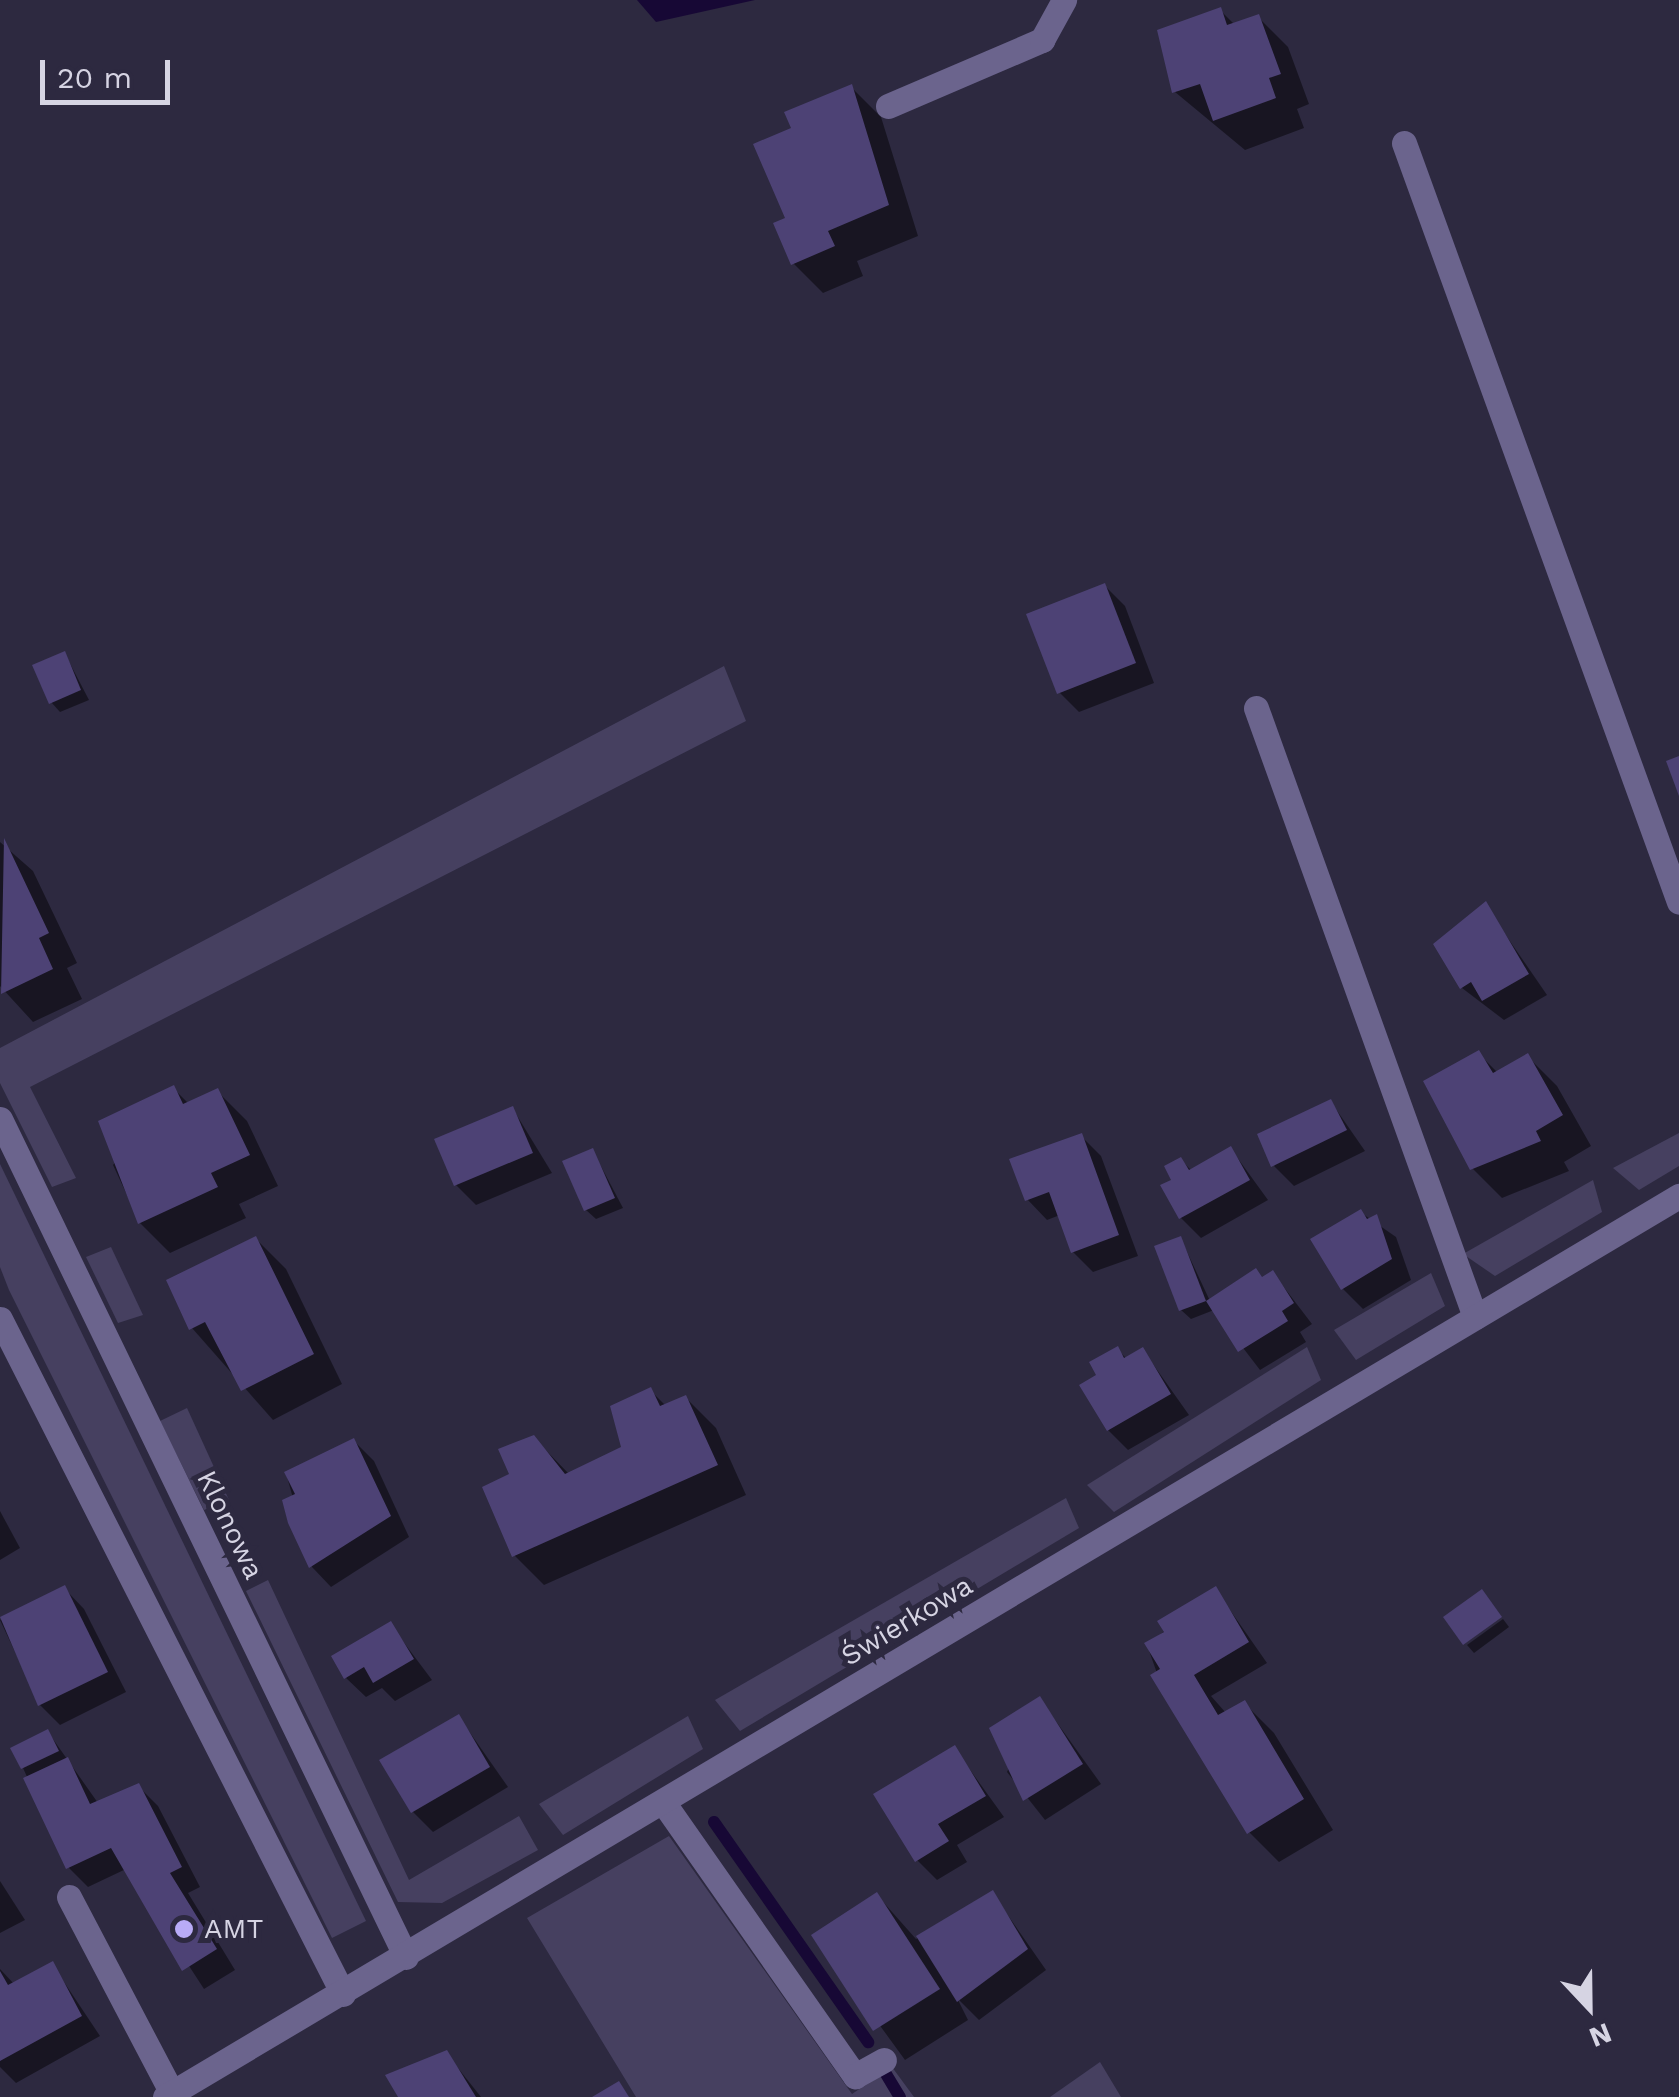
<!DOCTYPE html>
<meta charset="utf-8">
<style>
body{margin:0}
#map{position:relative;width:1679px;height:2097px;overflow:hidden;background:#2d2940;font-family:"Work Sans",sans-serif}
div>[style]{position:absolute}
.green>*{inset:0;background:#464060}
.water>*{inset:0;background:#170835}
.shadow>*{inset:0;background:#0007}
.stream>*{height:12px;margin:-6px;padding:0 6px;transform-origin:6px;border-radius:6px;background:#170835}
.building>*{inset:0;background:#4d4275}
.minor>*{height:25px;margin:-12.5px;padding:0 12.5px;transform-origin:12.5px;border-radius:12.5px;background:#6b648d}
.dots>*{width:28px;height:28px;translate:-50% -50%;box-sizing:border-box;border:5px solid #2d2940;border-radius:50%}
span{translate:-50% -50%;white-space:nowrap;text-align:center;line-height:1.15;-webkit-text-stroke:10px #2d2940;paint-order:stroke}
.street-label{font-size:28px;color:#d6d4e3}
.poi-label{font-size:28px;color:#d6d4e3}
.left{translate:0 -50%;text-align:left}
.north{position:absolute;left:1539px;top:1957px;width:100px;height:100px;-webkit-text-stroke:8px #2d2940;paint-order:stroke;rotate:158deg;font-size:28px;font-weight:700;line-height:40px;text-align:center;color:#d6d4e3}
.north::after{content:'';display:block;margin:auto;width:35px;height:45px;background:#d6d4e3;clip-path:polygon(50% 0,100% 100%,50% 72%,0 100%)}
.scale{position:absolute;left:40px;top:60px;width:130px;height:45px;box-sizing:border-box;border:5px solid #d6d4e3;border-top:0;padding-left:12px;font-size:30px;line-height:35px;white-space:nowrap;color:#d6d4e3;-webkit-text-stroke:8px #2d2940;paint-order:stroke}
</style>
<div id="map">
<div class="green">
<div style="clip-path:polygon(724px 666px,746px 721px,30px 1087px,76px 1178px,52px 1187px,0 1083px,0 1048px)"></div>
<div style="clip-path:polygon(1679px 1133px,1679px 1166px,1639px 1190px,1613px 1168px)"></div>
<div style="clip-path:polygon(0 1164px,366px 1921px,332px 1938px,9px 1290px,0 1267px)"></div>
<div style="clip-path:polygon(1593px 1180px,1602px 1212px,1495px 1276px,1463px 1254px)"></div>
<div style="clip-path:polygon(111px 1247px,143px 1315px,118px 1323px,86px 1257px)"></div>
<div style="clip-path:polygon(1431px 1273px,1445px 1306px,1356px 1360px,1334px 1330px)"></div>
<div style="clip-path:polygon(1307px 1347px,1321px 1380px,1114px 1512px,1087px 1485px)"></div>
<div style="clip-path:polygon(187px 1408px,229px 1500px,204px 1510px,160px 1421px)"></div>
<div style="clip-path:polygon(1066px 1498px,1079px 1528px,740px 1731px,715px 1700px)"></div>
<div style="clip-path:polygon(268px 1580px,409px 1880px,519px 1816px,538px 1850px,442px 1903px,398px 1902px,246px 1591px)"></div>
<div style="clip-path:polygon(688px 1716px,703px 1749px,563px 1835px,539px 1804px)"></div>
<div style="clip-path:polygon(669px 1836px,852px 2094px,892px 2067px,914px 2097px,636px 2097px,527px 1918px)"></div>
<div style="clip-path:polygon(1100px 2062px,1121px 2097px,1050px 2097px)"></div>
</div>
<div class="water">
<div style="clip-path:polygon(637px 0,755px 0,656px 22px)"></div>
</div>
<div class="shadow">
<div style="clip-path:polygon(1220px 10px,1235px 25px,1258px 17px,1288px 47px,1309px 104px,1297px 109px,1304px 128px,1245px 150px,1175px 92px)"></div>
<div style="clip-path:polygon(851px 87px,881px 117px,918px 236px,857px 261px,863px 276px,823px 293px,793px 263px,795px 129px)"></div>
<div style="clip-path:polygon(1105px 586px,1125px 606px,1154px 683px,1079px 712px,1059px 692px)"></div>
<div style="clip-path:polygon(65px 654px,89px 700px,60px 712px,51px 702px)"></div>
<div style="clip-path:polygon(0 842px,33px 871px,77px 963px,67px 968px,82px 999px,33px 1022px,0 986px)"></div>
<div style="clip-path:polygon(1485px 905px,1547px 995px,1504px 1020px,1462px 988px)"></div>
<div style="clip-path:polygon(1478px 1053px,1498px 1073px,1527px 1056px,1557px 1086px,1591px 1146px,1564px 1162px,1569px 1171px,1502px 1198px,1472px 1168px)"></div>
<div style="clip-path:polygon(173px 1088px,189px 1104px,217px 1091px,247px 1121px,278px 1186px,239px 1204px,246px 1218px,170px 1253px,140px 1223px,113px 1165px)"></div>
<div style="clip-path:polygon(1331px 1102px,1365px 1151px,1294px 1186px,1274px 1166px)"></div>
<div style="clip-path:polygon(513px 1109px,552px 1173px,476px 1205px,456px 1185px)"></div>
<div style="clip-path:polygon(1081px 1136px,1101px 1156px,1138px 1256px,1093px 1272px,1073px 1252px,1060px 1215px,1047px 1220px,1027px 1199px)"></div>
<div style="clip-path:polygon(1231px 1149px,1268px 1200px,1201px 1238px,1181px 1218px,1181px 1160px,1192px 1171px)"></div>
<div style="clip-path:polygon(593px 1151px,623px 1208px,596px 1219px,586px 1210px)"></div>
<div style="clip-path:polygon(1360px 1212px,1396px 1237px,1411px 1280px,1363px 1309px,1343px 1289px)"></div>
<div style="clip-path:polygon(256px 1239px,286px 1269px,342px 1384px,273px 1420px,192px 1328px)"></div>
<div style="clip-path:polygon(1181px 1239px,1210px 1301px,1273px 1273px,1312px 1324px,1300px 1332px,1306px 1342px,1260px 1370px,1214px 1310px,1191px 1319px,1181px 1310px)"></div>
<div style="clip-path:polygon(1117px 1349px,1127px 1359px,1143px 1350px,1189px 1415px,1128px 1450px,1108px 1430px,1100px 1376px)"></div>
<div style="clip-path:polygon(650px 1390px,666px 1406px,686px 1398px,716px 1428px,746px 1495px,544px 1585px,514px 1555px,534px 1438px,569px 1474px,624px 1448px)"></div>
<div style="clip-path:polygon(354px 1441px,374px 1461px,409px 1537px,331px 1587px,312px 1567px,286px 1473px)"></div>
<div style="clip-path:polygon(0 1511px,20px 1548px,0 1560px)"></div>
<div style="clip-path:polygon(64px 1588px,84px 1609px,126px 1692px,60px 1725px,40px 1705px,0 1620px)"></div>
<div style="clip-path:polygon(1216px 1590px,1267px 1663px,1211px 1696px,1226px 1713px,1244px 1703px,1274px 1733px,1333px 1830px,1279px 1862px,1249px 1832px,1164px 1693px,1147px 1645px)"></div>
<div style="clip-path:polygon(1503px 1619px,1509px 1627px,1474px 1653px,1467px 1645px)"></div>
<div style="clip-path:polygon(390px 1624px,432px 1680px,395px 1701px,382px 1688px,366px 1697px,346px 1678px)"></div>
<div style="clip-path:polygon(1040px 1699px,1101px 1784px,1045px 1820px,1007px 1772px)"></div>
<div style="clip-path:polygon(459px 1717px,508px 1787px,433px 1832px,413px 1812px)"></div>
<div style="clip-path:polygon(48px 1732px,98px 1803px,138px 1786px,158px 1806px,200px 1887px,188px 1893px,235px 1970px,204px 1989px,126px 1869px,88px 1887px,68px 1867px,23px 1768px)"></div>
<div style="clip-path:polygon(955px 1749px,1004px 1817px,957px 1845px,967px 1862px,937px 1880px,917px 1860px)"></div>
<div style="clip-path:polygon(0 1881px,25px 1920px,0 1933px)"></div>
<div style="clip-path:polygon(993px 1894px,1046px 1970px,979px 2020px,957px 1998px,968px 2020px,905px 2060px,814px 1935px,877px 1895px,916px 1939px)"></div>
<div style="clip-path:polygon(52px 1964px,100px 2036px,16px 2083px,0 2067px,0 1969px,15px 1985px)"></div>
<div style="clip-path:polygon(446px 2053px,481px 2097px,401px 2097px)"></div>
</div>
<div class="stream">
<div style="left:714px;top:1822px;width:269px;rotate:55deg"></div>
<div style="left:886px;top:2074px;width:27px;rotate:59deg"></div>
</div>
<div class="building">
<div style="clip-path:polygon(1221px 7px,1227px 25px,1259px 14px,1281px 74px,1269px 78px,1276px 98px,1213px 121px,1200px 84px,1172px 93px,1157px 30px)"></div>
<div style="clip-path:polygon(852px 84px,889px 205px,828px 231px,835px 246px,791px 265px,773px 223px,785px 218px,753px 144px,791px 128px,784px 112px)"></div>
<div style="clip-path:polygon(1105px 583px,1136px 663px,1057px 694px,1026px 614px)"></div>
<div style="clip-path:polygon(65px 651px,81px 690px,49px 704px,32px 665px)"></div>
<div style="clip-path:polygon(1679px 756px,1679px 796px,1666px 761px)"></div>
<div style="clip-path:polygon(4px 838px,49px 933px,39px 938px,53px 969px,1px 994px)"></div>
<div style="clip-path:polygon(1486px 901px,1529px 974px,1482px 1001px,1471px 982px,1460px 989px,1433px 944px)"></div>
<div style="clip-path:polygon(1479px 1050px,1493px 1073px,1528px 1053px,1563px 1115px,1536px 1131px,1541px 1141px,1470px 1170px,1423px 1081px)"></div>
<div style="clip-path:polygon(174px 1085px,183px 1104px,218px 1088px,250px 1155px,211px 1173px,218px 1187px,138px 1224px,98px 1121px)"></div>
<div style="clip-path:polygon(1331px 1099px,1347px 1130px,1271px 1167px,1257px 1134px)"></div>
<div style="clip-path:polygon(513px 1106px,533px 1153px,454px 1186px,434px 1139px)"></div>
<div style="clip-path:polygon(1082px 1133px,1119px 1235px,1071px 1253px,1049px 1192px,1025px 1201px,1009px 1159px)"></div>
<div style="clip-path:polygon(1231px 1146px,1250px 1180px,1179px 1219px,1160px 1185px,1171px 1180px,1164px 1166px,1181px 1157px,1189px 1170px)"></div>
<div style="clip-path:polygon(593px 1148px,615px 1198px,584px 1211px,562px 1161px)"></div>
<div style="clip-path:polygon(1361px 1209px,1367px 1219px,1377px 1214px,1392px 1259px,1341px 1290px,1310px 1239px)"></div>
<div style="clip-path:polygon(256px 1236px,314px 1354px,241px 1391px,205px 1322px,189px 1330px,166px 1280px)"></div>
<div style="clip-path:polygon(1181px 1236px,1206px 1301px,1179px 1311px,1154px 1246px)"></div>
<div style="clip-path:polygon(1256px 1268px,1262px 1277px,1273px 1270px,1294px 1303px,1282px 1311px,1288px 1321px,1238px 1352px,1206px 1301px)"></div>
<div style="clip-path:polygon(1118px 1346px,1124px 1358px,1143px 1347px,1171px 1394px,1107px 1431px,1079px 1385px,1096px 1375px,1089px 1362px)"></div>
<div style="clip-path:polygon(651px 1387px,660px 1406px,686px 1395px,718px 1465px,512px 1557px,482px 1487px,509px 1474px,498px 1449px,534px 1435px,565px 1474px,621px 1447px,610px 1406px)"></div>
<div style="clip-path:polygon(354px 1438px,391px 1516px,309px 1568px,288px 1523px,282px 1500px,295px 1494px,284px 1472px)"></div>
<div style="clip-path:polygon(65px 1585px,108px 1672px,38px 1706px,0 1617px)"></div>
<div style="clip-path:polygon(1216px 1586px,1249px 1642px,1194px 1675px,1218px 1715px,1245px 1700px,1304px 1799px,1247px 1834px,1150px 1675px,1160px 1669px,1144px 1643px,1164px 1632px,1157px 1621px)"></div>
<div style="clip-path:polygon(1482px 1589px,1502px 1617px,1463px 1645px,1443px 1617px)"></div>
<div style="clip-path:polygon(391px 1621px,414px 1659px,373px 1683px,364px 1667px,344px 1679px,331px 1656px)"></div>
<div style="clip-path:polygon(1040px 1696px,1083px 1764px,1023px 1801px,989px 1728px)"></div>
<div style="clip-path:polygon(459px 1714px,490px 1767px,411px 1813px,379px 1760px)"></div>
<div style="clip-path:polygon(48px 1729px,59px 1751px,21px 1769px,10px 1748px)"></div>
<div style="clip-path:polygon(955px 1745px,986px 1796px,938px 1824px,949px 1841px,915px 1862px,873px 1794px)"></div>
<div style="clip-path:polygon(68px 1757px,90px 1804px,139px 1783px,182px 1867px,170px 1873px,217px 1949px,182px 1971px,111px 1848px,66px 1869px,23px 1778px)"></div>
<div style="clip-path:polygon(993px 1890px,1028px 1949px,957px 2002px,916px 1936px)"></div>
<div style="clip-path:polygon(877px 1892px,940px 1989px,873px 2031px,811px 1935px)"></div>
<div style="clip-path:polygon(53px 1961px,82px 2016px,0 2061px,0 1971px,8px 1985px)"></div>
<div style="clip-path:polygon(447px 2050px,476px 2097px,398px 2097px,385px 2075px)"></div>
<div style="clip-path:polygon(619px 2081px,629px 2097px,592px 2097px)"></div>
</div>
<div class="minor">
<div style="left:888px;top:106px;width:168px;rotate:-23.2deg"></div>
<div style="left:1042px;top:40px;width:46px;rotate:-61.2deg"></div>
<div style="left:1404px;top:143px;width:807px;rotate:70.08deg"></div>
<div style="left:1256px;top:708px;width:647px;rotate:70.22deg"></div>
<div style="left:0;top:1119px;width:931px;rotate:64.15deg"></div>
<div style="left:0;top:1319px;width:757px;rotate:63.06deg"></div>
<div style="left:663px;top:1802px;width:335px;rotate:55deg"></div>
<div style="left:855px;top:2076px;width:33px;rotate:-29deg"></div>
<div style="left:69px;top:1897px;width:221px;rotate:62.3deg"></div>
<div style="left:165px;top:2097px;width:1762px;rotate:-30.76deg"></div>
</div>
<div class="dots">
<div style="left:184px;top:1929px;background:#b9abf7"></div>
</div>
<div class="street-label">
<span style="left:230px;top:1525px;rotate:64deg">Klonowa</span>
<span style="left:907px;top:1621px;rotate:-31deg">Świerkowa</span>
</div>
<div class="poi-label">
<span class="left" style="left:204px;top:1929px">AMT</span>
</div>
<div class="north">N</div>
<div class="scale">20 m</div>
</div>
